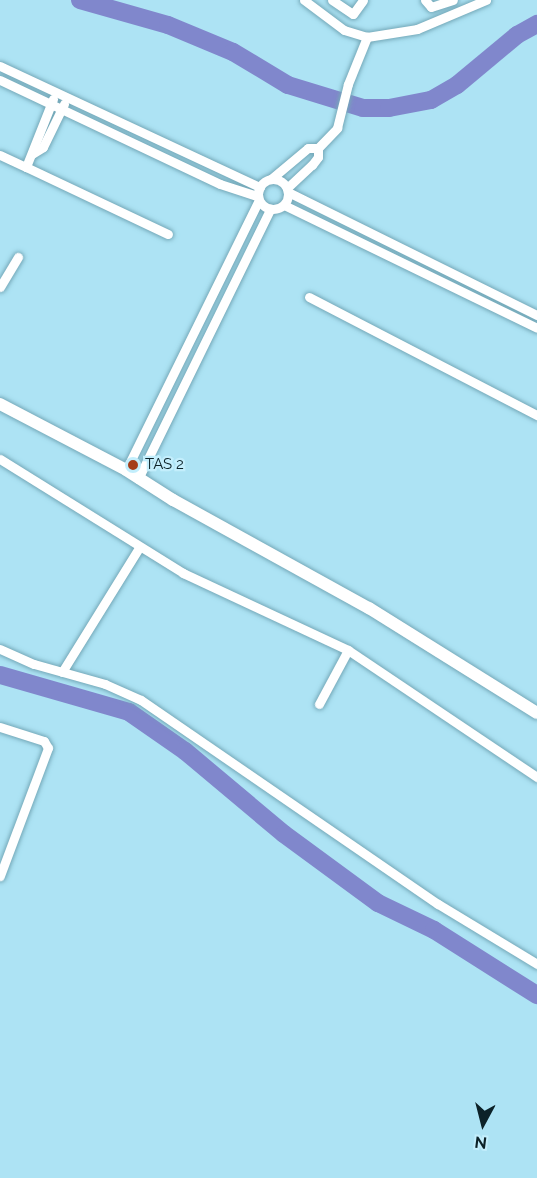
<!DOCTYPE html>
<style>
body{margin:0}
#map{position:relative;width:537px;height:1178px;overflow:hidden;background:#ade3f4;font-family:Raleway,sans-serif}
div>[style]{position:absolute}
.river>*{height:18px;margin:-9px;padding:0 9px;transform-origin:9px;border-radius:9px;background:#8087cc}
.roads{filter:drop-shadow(0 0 2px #74a8b8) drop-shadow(0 0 2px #74a8b8)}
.street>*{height:9px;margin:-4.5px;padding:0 4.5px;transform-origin:4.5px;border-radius:4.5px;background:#fff}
.street>.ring{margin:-4.5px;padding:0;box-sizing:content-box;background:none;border:9px solid #fff;border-radius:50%}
.secondary>*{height:12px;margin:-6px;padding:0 6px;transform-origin:6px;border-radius:6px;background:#fff}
.dots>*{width:16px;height:16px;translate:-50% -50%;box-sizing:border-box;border:3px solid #c3eefc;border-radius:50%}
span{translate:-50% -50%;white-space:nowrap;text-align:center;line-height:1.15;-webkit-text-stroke:4.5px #c3eefc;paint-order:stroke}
.poi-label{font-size:15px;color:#0c2228}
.left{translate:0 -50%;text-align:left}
.north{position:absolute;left:453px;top:1094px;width:60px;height:60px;-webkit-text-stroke:4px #c3eefc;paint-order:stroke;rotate:187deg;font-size:16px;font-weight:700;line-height:24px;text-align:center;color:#0c2228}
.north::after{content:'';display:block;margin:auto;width:21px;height:27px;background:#0c2228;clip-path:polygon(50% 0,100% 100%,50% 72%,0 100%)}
</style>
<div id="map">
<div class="river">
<div style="left:80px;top:0;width:91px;rotate:15.9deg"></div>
<div style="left:168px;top:25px;width:70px;rotate:22.6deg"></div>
<div style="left:233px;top:52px;width:64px;rotate:31deg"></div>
<div style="left:288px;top:85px;width:78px;rotate:17deg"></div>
<div style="left:363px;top:108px;width:26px"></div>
<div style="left:389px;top:108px;width:43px;rotate:-10.8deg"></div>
<div style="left:431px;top:100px;width:30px;rotate:-30deg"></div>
<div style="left:457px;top:85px;width:78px;rotate:-39.8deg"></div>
<div style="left:517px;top:35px;width:23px;rotate:-29deg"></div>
<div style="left:0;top:675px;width:134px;rotate:16deg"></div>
<div style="left:129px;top:712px;width:68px;rotate:34.9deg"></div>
<div style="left:185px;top:751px;width:129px;rotate:40deg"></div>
<div style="left:284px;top:834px;width:117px;rotate:36.3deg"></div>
<div style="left:378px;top:903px;width:62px;rotate:25.7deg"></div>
<div style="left:434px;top:930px;width:122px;rotate:32.3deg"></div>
</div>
<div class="roads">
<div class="street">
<div style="left:304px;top:0;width:50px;rotate:36.9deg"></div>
<div style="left:344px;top:30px;width:24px;rotate:17deg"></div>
<div style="left:367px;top:37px;width:51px;rotate:-9.1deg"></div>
<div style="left:417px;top:29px;width:75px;rotate:-22.8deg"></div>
<div style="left:332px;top:0;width:25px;rotate:34deg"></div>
<div style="left:353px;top:14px;width:17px;rotate:-54deg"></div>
<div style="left:425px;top:0;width:9px;rotate:49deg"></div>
<div style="left:431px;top:7px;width:23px;rotate:-18deg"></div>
<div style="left:0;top:66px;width:287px;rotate:25deg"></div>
<div style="left:0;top:80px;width:243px;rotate:25.3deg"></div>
<div style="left:220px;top:184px;width:40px;rotate:18deg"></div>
<div style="left:53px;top:99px;width:73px;rotate:111.7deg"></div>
<div style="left:26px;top:167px;width:157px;rotate:25.3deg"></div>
<div style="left:32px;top:154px;width:13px;rotate:-32deg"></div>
<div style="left:43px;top:147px;width:48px;rotate:-64deg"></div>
<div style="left:0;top:155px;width:29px;rotate:25deg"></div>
<div style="left:271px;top:179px;width:48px;rotate:-40deg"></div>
<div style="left:308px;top:148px;width:10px"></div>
<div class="ring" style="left:258px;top:179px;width:21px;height:21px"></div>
<div style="left:287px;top:188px;width:34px;rotate:-43deg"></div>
<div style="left:312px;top:165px;width:10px;rotate:-53deg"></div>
<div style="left:318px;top:157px;width:9px;rotate:-90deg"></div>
<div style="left:318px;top:148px;width:28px;rotate:-46deg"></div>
<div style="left:337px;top:128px;width:45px;rotate:-76deg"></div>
<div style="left:348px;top:84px;width:51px;rotate:-68deg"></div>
<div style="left:288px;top:192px;width:278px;rotate:26.3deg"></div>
<div style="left:284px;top:205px;width:281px;rotate:25.9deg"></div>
<div style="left:0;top:287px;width:35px;rotate:-59deg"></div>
<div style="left:309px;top:297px;width:257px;rotate:27.4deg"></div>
<div style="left:0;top:459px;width:216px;rotate:31.9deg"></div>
<div style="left:183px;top:573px;width:182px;rotate:25deg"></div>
<div style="left:348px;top:650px;width:228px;rotate:33.9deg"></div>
<div style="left:126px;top:470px;width:301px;rotate:-63.8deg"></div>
<div style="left:138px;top:479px;width:301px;rotate:-63.9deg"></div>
<div style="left:0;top:649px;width:37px;rotate:24deg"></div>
<div style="left:34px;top:664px;width:74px;rotate:15.7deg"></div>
<div style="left:105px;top:684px;width:39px;rotate:24deg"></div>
<div style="left:141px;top:700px;width:360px;rotate:34.5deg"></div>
<div style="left:438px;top:904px;width:116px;rotate:31.2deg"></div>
<div style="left:62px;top:672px;width:146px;rotate:-58.2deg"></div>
<div style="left:319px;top:704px;width:61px;rotate:-61.8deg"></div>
<div style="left:0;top:727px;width:46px;rotate:17.7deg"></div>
<div style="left:44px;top:741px;width:8px;rotate:60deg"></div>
<div style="left:48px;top:748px;width:137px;rotate:110.6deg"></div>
</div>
<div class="secondary">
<div style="left:0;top:404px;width:142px;rotate:27.6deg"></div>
<div style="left:126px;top:470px;width:56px;rotate:32.6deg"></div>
<div style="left:173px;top:500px;width:224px;rotate:28.9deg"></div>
<div style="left:369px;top:608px;width:198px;rotate:32deg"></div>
</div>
</div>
<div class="dots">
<div style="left:133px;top:465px;background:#a53e1a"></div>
</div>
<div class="poi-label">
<span class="left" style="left:145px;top:465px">TAS 2</span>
</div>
<div class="north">N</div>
</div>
